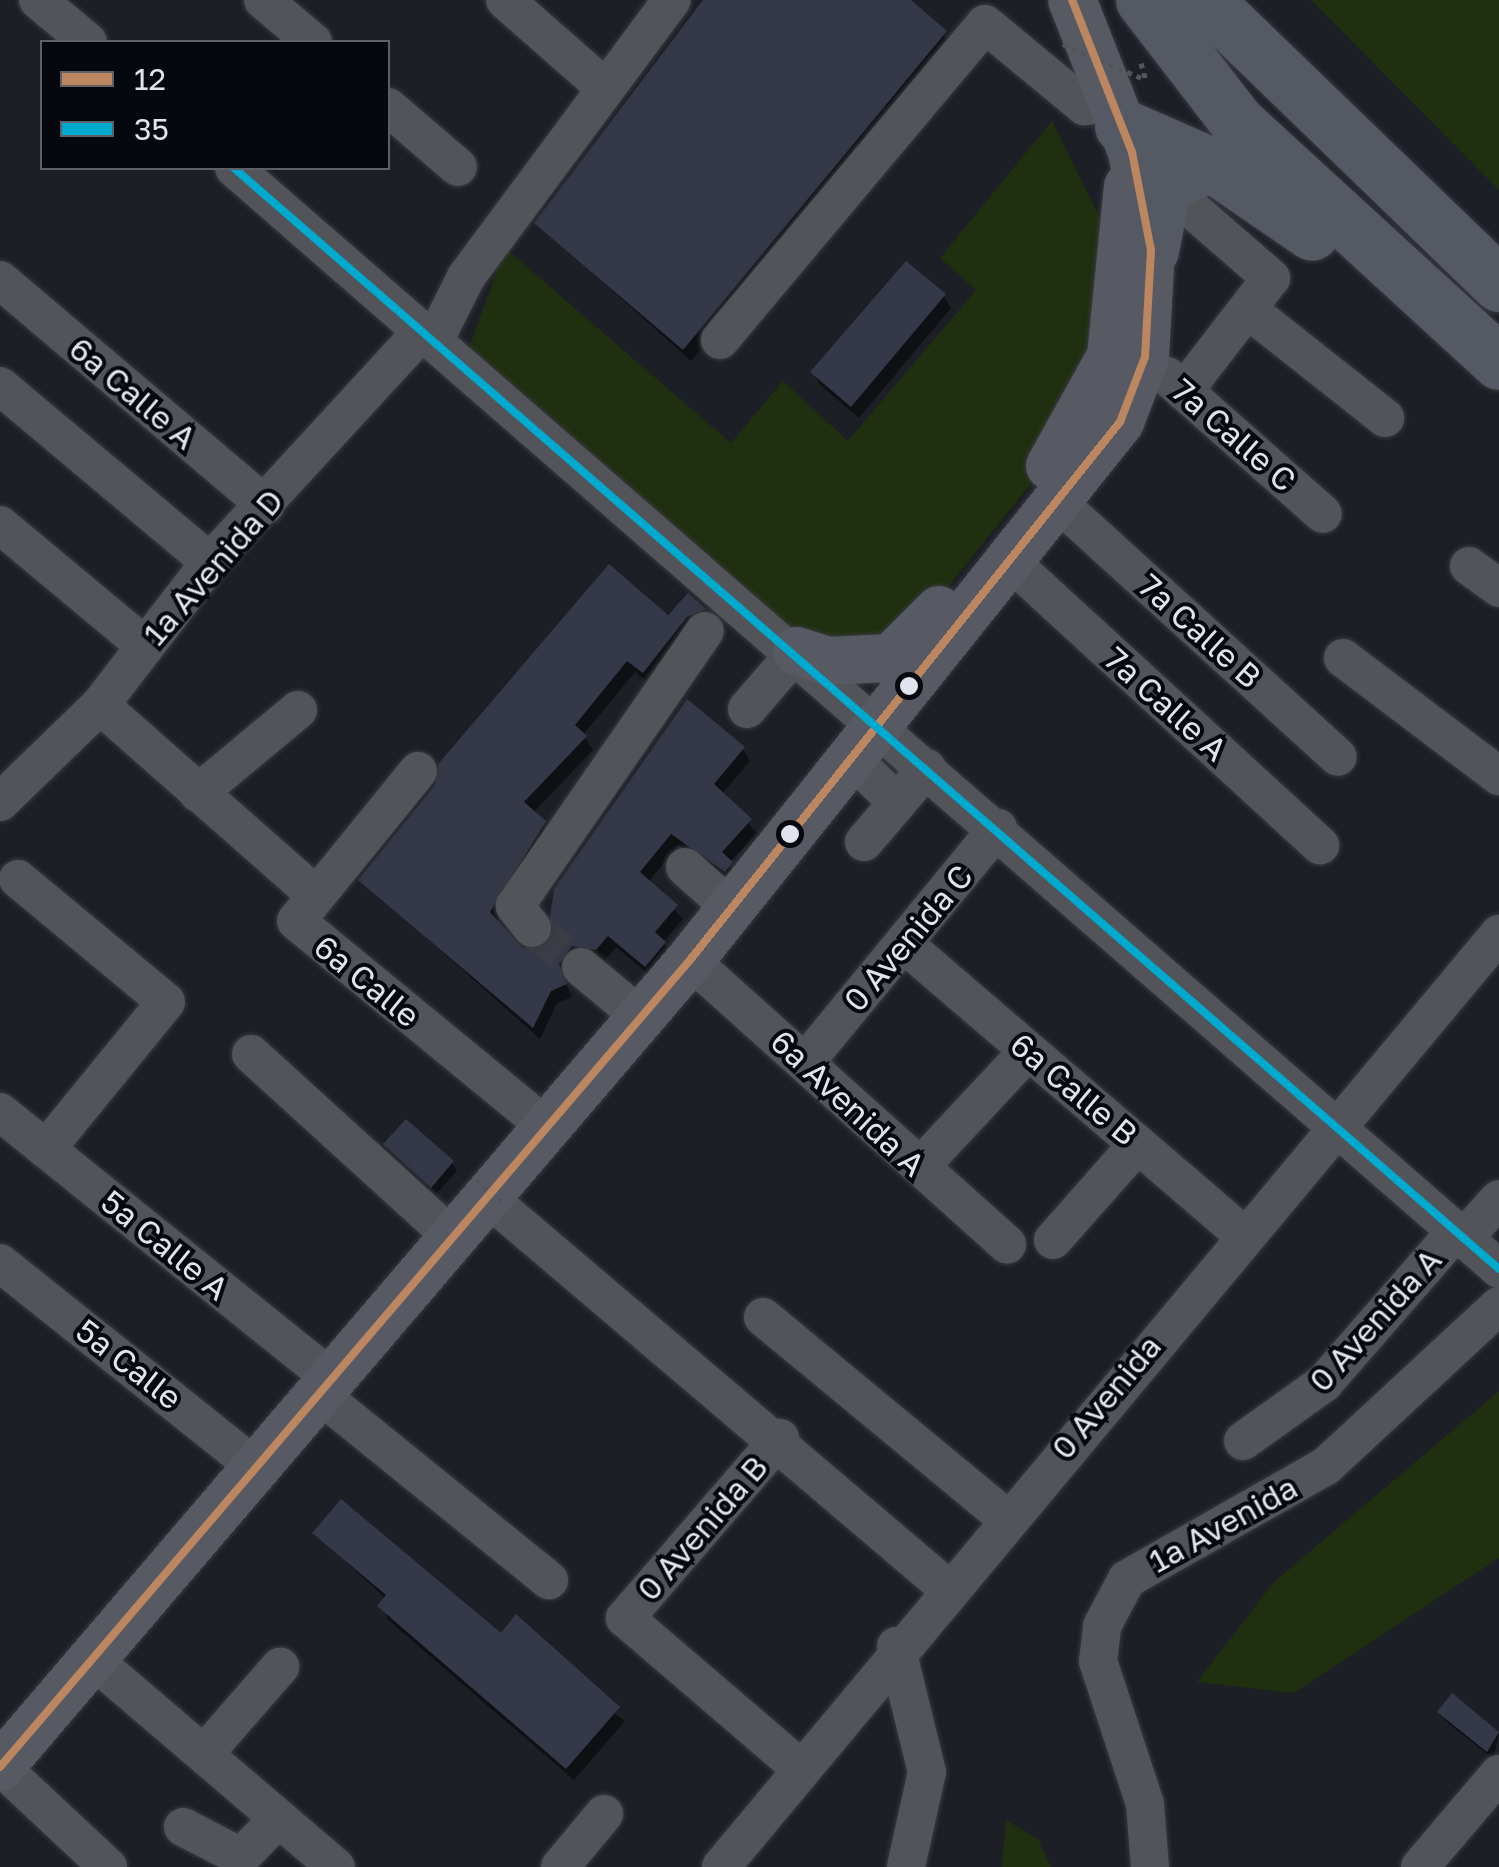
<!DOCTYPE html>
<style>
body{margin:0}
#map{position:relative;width:1499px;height:1867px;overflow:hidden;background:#1d1f27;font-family:"Golos Text",sans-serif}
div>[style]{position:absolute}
.green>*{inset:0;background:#1f2f0f}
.shadow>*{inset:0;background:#0007}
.building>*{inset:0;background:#353849}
.minor-tunnel>*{height:38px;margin-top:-19px;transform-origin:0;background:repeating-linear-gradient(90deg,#3a3d45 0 38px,transparent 0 57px)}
.path>*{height:5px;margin-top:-2.5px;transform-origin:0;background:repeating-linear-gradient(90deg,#53555a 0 5px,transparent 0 10px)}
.roads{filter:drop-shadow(0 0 2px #38393f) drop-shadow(0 0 2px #38393f)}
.minor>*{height:38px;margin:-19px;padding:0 19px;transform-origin:19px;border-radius:19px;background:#52545a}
.major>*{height:48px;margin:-24px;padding:0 24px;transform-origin:24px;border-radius:24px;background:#575a63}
.highway>*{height:55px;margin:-27.5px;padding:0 27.5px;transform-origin:27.5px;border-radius:27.5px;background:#555963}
.path-bridge>*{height:5px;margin-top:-2.5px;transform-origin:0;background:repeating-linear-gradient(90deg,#53555a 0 5px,transparent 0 10px)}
.bus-1>*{height:8px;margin:-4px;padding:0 4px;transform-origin:4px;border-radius:4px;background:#bb8660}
.bus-2>*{height:8px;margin:-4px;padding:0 4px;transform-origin:4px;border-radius:4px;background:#00a9ce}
.dots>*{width:28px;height:28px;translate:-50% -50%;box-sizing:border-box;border:5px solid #06080d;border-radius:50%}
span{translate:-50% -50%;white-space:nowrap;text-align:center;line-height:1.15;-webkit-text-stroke:8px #06080d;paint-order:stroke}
.street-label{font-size:32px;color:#e1e4ee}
.legend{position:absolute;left:40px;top:40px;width:350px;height:130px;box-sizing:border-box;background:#06080d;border:2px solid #5e6067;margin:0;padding:12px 18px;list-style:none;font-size:30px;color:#e1e4ee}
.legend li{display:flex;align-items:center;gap:20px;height:50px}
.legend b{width:50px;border:2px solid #5e6067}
</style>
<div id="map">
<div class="green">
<div style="clip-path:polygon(1311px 0,1499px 0,1499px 190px)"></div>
<div style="clip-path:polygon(1052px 121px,1099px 216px,1105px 327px,1043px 469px,907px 638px,799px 639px,469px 348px,505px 248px,731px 443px,783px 381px,848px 441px,976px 290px,940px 258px)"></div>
<div style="clip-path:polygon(1499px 1391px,1499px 1558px,1294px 1693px,1197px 1682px,1274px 1582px)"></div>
<div style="clip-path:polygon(1006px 1820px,1038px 1839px,1051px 1867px,1002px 1867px)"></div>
</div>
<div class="shadow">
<div style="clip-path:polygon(713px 0,908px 0,953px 46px,691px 361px,537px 223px)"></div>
<div style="clip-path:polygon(944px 296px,951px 308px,859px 418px,820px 385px,813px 372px)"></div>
<div style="clip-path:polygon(688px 596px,711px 622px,650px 684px,635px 672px,583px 735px,593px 750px,533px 813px,551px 836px,497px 923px,522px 951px,549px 947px,743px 749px,750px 761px,722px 794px,757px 833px,730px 862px,733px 883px,679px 845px,648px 882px,683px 919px,663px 942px,671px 956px,653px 978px,616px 947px,603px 962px,580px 958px,564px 978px,572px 997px,557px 1003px,540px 1039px,362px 880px)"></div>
<div style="clip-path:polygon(386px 1144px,452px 1163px,457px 1171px,436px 1194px)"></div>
<div style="clip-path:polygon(315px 1533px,501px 1637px,625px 1721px,574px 1780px,387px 1619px,386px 1599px)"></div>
<div style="clip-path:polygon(1453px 1697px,1499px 1735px,1493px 1759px,1444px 1720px)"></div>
</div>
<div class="building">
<div style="clip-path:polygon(703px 0,911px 0,947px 31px,683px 350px,534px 223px)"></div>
<div style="clip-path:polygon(906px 261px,946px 294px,851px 407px,810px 372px)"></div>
<div style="clip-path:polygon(609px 564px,668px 615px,688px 593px,706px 609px,687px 617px,643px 673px,627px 661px,575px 725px,587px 736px,524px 802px,546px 821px,490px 912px,523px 948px,546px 945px,554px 889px,687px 699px,745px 747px,714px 784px,752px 819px,722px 852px,733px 862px,725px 872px,671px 834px,640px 872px,678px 905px,655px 932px,666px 942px,645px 967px,608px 936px,596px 950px,572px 946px,559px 964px,567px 984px,551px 991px,533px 1028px,358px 880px,435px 785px,439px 763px)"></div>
<div style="clip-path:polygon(406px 1119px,454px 1161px,431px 1188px,383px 1144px)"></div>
<div style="clip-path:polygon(341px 1499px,501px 1633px,516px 1614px,620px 1707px,566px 1769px,377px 1606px,386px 1595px,312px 1533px)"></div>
<div style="clip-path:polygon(1452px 1693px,1499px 1732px,1487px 1752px,1437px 1712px)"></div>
</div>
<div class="minor-tunnel">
<div style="left:532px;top:928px;width:63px;rotate:38.5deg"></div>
</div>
<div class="path">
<div style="left:1141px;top:63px;width:18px;rotate:74deg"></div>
</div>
<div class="roads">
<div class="minor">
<div style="left:38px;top:0;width:65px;rotate:40deg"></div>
<div style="left:263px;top:0;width:65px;rotate:40deg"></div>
<div style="left:505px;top:0;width:130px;rotate:41.3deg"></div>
<div style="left:388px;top:107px;width:92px;rotate:40.6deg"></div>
<div style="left:234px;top:168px;width:1677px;rotate:41.03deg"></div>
<div style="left:1164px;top:185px;width:142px;rotate:41deg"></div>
<div style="left:1271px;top:278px;width:143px;rotate:127.6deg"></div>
<div style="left:0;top:280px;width:348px;rotate:40.3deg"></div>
<div style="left:1251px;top:312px;width:171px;rotate:38.3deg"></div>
<div style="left:435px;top:339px;width:69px;rotate:-63.4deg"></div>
<div style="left:466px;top:277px;width:345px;rotate:-53.4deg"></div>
<div style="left:720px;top:340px;width:412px;rotate:-50deg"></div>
<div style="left:985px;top:24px;width:129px;rotate:39.6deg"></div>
<div style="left:1084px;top:106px;width:30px;rotate:-6deg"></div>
<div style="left:1167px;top:376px;width:208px;rotate:41.5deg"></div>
<div style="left:0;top:386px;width:274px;rotate:40deg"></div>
<div style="left:1061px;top:505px;width:374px;rotate:42.3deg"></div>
<div style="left:0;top:525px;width:189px;rotate:39.8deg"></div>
<div style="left:1012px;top:563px;width:418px;rotate:42.5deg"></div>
<div style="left:1469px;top:566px;width:37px;rotate:36deg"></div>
<div style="left:1343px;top:658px;width:196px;rotate:37.1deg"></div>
<div style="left:100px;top:705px;width:284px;rotate:41.4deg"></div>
<div style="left:747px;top:709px;width:77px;rotate:-49.2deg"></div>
<div style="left:852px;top:759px;width:62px;rotate:43.7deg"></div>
<div style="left:418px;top:771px;width:193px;rotate:129.1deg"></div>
<div style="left:296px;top:921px;width:325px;rotate:39.4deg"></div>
<div style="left:198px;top:793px;width:130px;rotate:-39.7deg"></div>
<div style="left:0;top:802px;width:139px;rotate:-44.1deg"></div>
<div style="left:100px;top:705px;width:180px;rotate:-52.4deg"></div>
<div style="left:210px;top:562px;width:316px;rotate:-47.4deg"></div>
<div style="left:864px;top:842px;width:97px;rotate:-49.6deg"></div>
<div style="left:685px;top:867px;width:63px;rotate:41.8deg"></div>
<div style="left:18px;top:879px;width:192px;rotate:39.7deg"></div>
<div style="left:166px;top:1002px;width:190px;rotate:129.2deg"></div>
<div style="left:532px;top:928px;width:28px;rotate:-128deg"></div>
<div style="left:515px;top:906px;width:334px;rotate:-55.4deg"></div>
<div style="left:904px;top:944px;width:447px;rotate:40.6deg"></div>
<div style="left:690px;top:960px;width:426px;rotate:41.9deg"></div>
<div style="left:581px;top:967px;width:78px;rotate:39.8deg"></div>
<div style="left:817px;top:1048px;width:285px;rotate:-50.6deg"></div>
<div style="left:251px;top:1054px;width:273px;rotate:42.3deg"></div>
<div style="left:0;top:1112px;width:425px;rotate:38.8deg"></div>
<div style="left:932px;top:1154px;width:141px;rotate:-47deg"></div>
<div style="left:487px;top:1197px;width:602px;rotate:40.35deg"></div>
<div style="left:1464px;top:1238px;width:52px;rotate:-48.1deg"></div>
<div style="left:1053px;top:1240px;width:128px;rotate:-48.5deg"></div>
<div style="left:0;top:1263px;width:329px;rotate:38.6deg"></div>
<div style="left:763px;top:1317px;width:314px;rotate:39.6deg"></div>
<div style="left:319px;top:1394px;width:296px;rotate:39deg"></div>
<div style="left:780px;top:1438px;width:238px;rotate:130.7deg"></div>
<div style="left:625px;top:1618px;width:230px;rotate:40.6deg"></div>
<div style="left:1243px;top:1441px;width:100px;rotate:-35.6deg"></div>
<div style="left:1324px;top:1383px;width:201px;rotate:-49deg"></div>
<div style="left:896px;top:1646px;width:130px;rotate:76.2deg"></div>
<div style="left:927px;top:1772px;width:97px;rotate:102.5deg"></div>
<div style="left:91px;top:1658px;width:322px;rotate:40.5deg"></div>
<div style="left:204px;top:1754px;width:116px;rotate:-48.9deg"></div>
<div style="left:0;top:1766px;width:148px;rotate:43.1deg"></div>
<div style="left:183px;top:1827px;width:65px;rotate:27.3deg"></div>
<div style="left:241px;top:1857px;width:54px;rotate:-45.7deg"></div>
<div style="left:560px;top:1867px;width:69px;rotate:-50.3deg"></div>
<div style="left:721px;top:1867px;width:1215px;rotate:-50.18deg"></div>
<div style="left:1150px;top:1867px;width:63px;rotate:-94.5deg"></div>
<div style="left:1145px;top:1804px;width:151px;rotate:-108.2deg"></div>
<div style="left:1098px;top:1661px;width:35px;rotate:-83deg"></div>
<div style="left:1102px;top:1626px;width:53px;rotate:-62deg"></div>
<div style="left:1127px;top:1579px;width:229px;rotate:-29.6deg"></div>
<div style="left:1326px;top:1466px;width:236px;rotate:-42.8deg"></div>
<div style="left:1420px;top:1867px;width:122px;rotate:-49.7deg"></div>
</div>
<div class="major">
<div style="left:1050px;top:466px;width:126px;rotate:-61deg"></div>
<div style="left:1111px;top:356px;width:170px;rotate:-84.3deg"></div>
<div style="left:797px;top:651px;width:32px;rotate:18deg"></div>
<div style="left:827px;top:661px;width:64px;rotate:-2.7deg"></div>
<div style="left:891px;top:658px;width:68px;rotate:-45deg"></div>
<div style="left:0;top:1767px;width:1062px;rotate:-49.47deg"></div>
<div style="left:690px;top:960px;width:689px;rotate:-51.37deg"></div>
<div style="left:1120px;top:422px;width:70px;rotate:-69deg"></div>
<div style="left:1145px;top:357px;width:107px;rotate:-86.8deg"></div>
<div style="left:1151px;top:250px;width:100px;rotate:-101deg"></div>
<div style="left:1132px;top:152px;width:163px;rotate:-111.5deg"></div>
</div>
<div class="highway">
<div style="left:1143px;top:0;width:154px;rotate:52.4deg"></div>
<div style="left:1237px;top:122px;width:355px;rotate:42.5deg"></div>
<div style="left:1205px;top:0;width:409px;rotate:44deg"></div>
<div style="left:1122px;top:126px;width:103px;rotate:23.6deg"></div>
<div style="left:1216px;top:167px;width:116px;rotate:34.5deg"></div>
<div style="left:1151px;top:250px;width:66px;rotate:-78.7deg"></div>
<div style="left:1164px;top:185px;width:51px;rotate:-24.1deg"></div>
</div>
</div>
<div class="path-bridge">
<div style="left:1063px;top:44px;width:90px;rotate:23.4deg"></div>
<div style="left:476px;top:1180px;width:33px;rotate:41deg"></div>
</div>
<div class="bus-1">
<div style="left:0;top:1767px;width:1062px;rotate:-49.47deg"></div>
<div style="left:690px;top:960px;width:689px;rotate:-51.37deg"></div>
<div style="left:1120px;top:422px;width:70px;rotate:-69deg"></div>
<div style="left:1145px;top:357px;width:107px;rotate:-86.8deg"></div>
<div style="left:1151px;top:250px;width:100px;rotate:-101deg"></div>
<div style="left:1132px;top:152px;width:163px;rotate:-111.5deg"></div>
</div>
<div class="bus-2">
<div style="left:234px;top:168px;width:1677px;rotate:41.03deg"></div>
</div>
<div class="dots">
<div style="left:909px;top:686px;background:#e1e4ee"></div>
<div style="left:790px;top:834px;background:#e1e4ee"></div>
</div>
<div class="street-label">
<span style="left:133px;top:393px;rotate:40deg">6a Calle A</span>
<span style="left:1234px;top:435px;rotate:41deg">7a Calle C</span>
<span style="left:213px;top:567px;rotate:-49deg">1a Avenida D</span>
<span style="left:1200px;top:631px;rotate:42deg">7a Calle B</span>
<span style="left:1166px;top:704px;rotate:42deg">7a Calle A</span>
<span style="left:908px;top:938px;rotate:-50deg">0 Avenida C</span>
<span style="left:367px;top:981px;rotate:39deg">6a Calle</span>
<span style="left:1074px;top:1089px;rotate:40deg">6a Calle B</span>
<span style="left:848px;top:1103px;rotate:43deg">6a Avenida A</span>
<span style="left:165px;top:1245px;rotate:39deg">5a Calle A</span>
<span style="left:1375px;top:1320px;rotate:-48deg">0 Avenida A</span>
<span style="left:129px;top:1364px;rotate:38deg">5a Calle</span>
<span style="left:1106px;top:1397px;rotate:-50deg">0 Avenida</span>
<span style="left:1223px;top:1524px;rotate:-29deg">1a Avenida</span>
<span style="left:702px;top:1528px;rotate:-49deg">0 Avenida B</span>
</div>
<ul class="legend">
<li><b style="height:12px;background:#bb8660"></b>12</li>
<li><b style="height:12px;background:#00a9ce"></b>35</li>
</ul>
</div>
